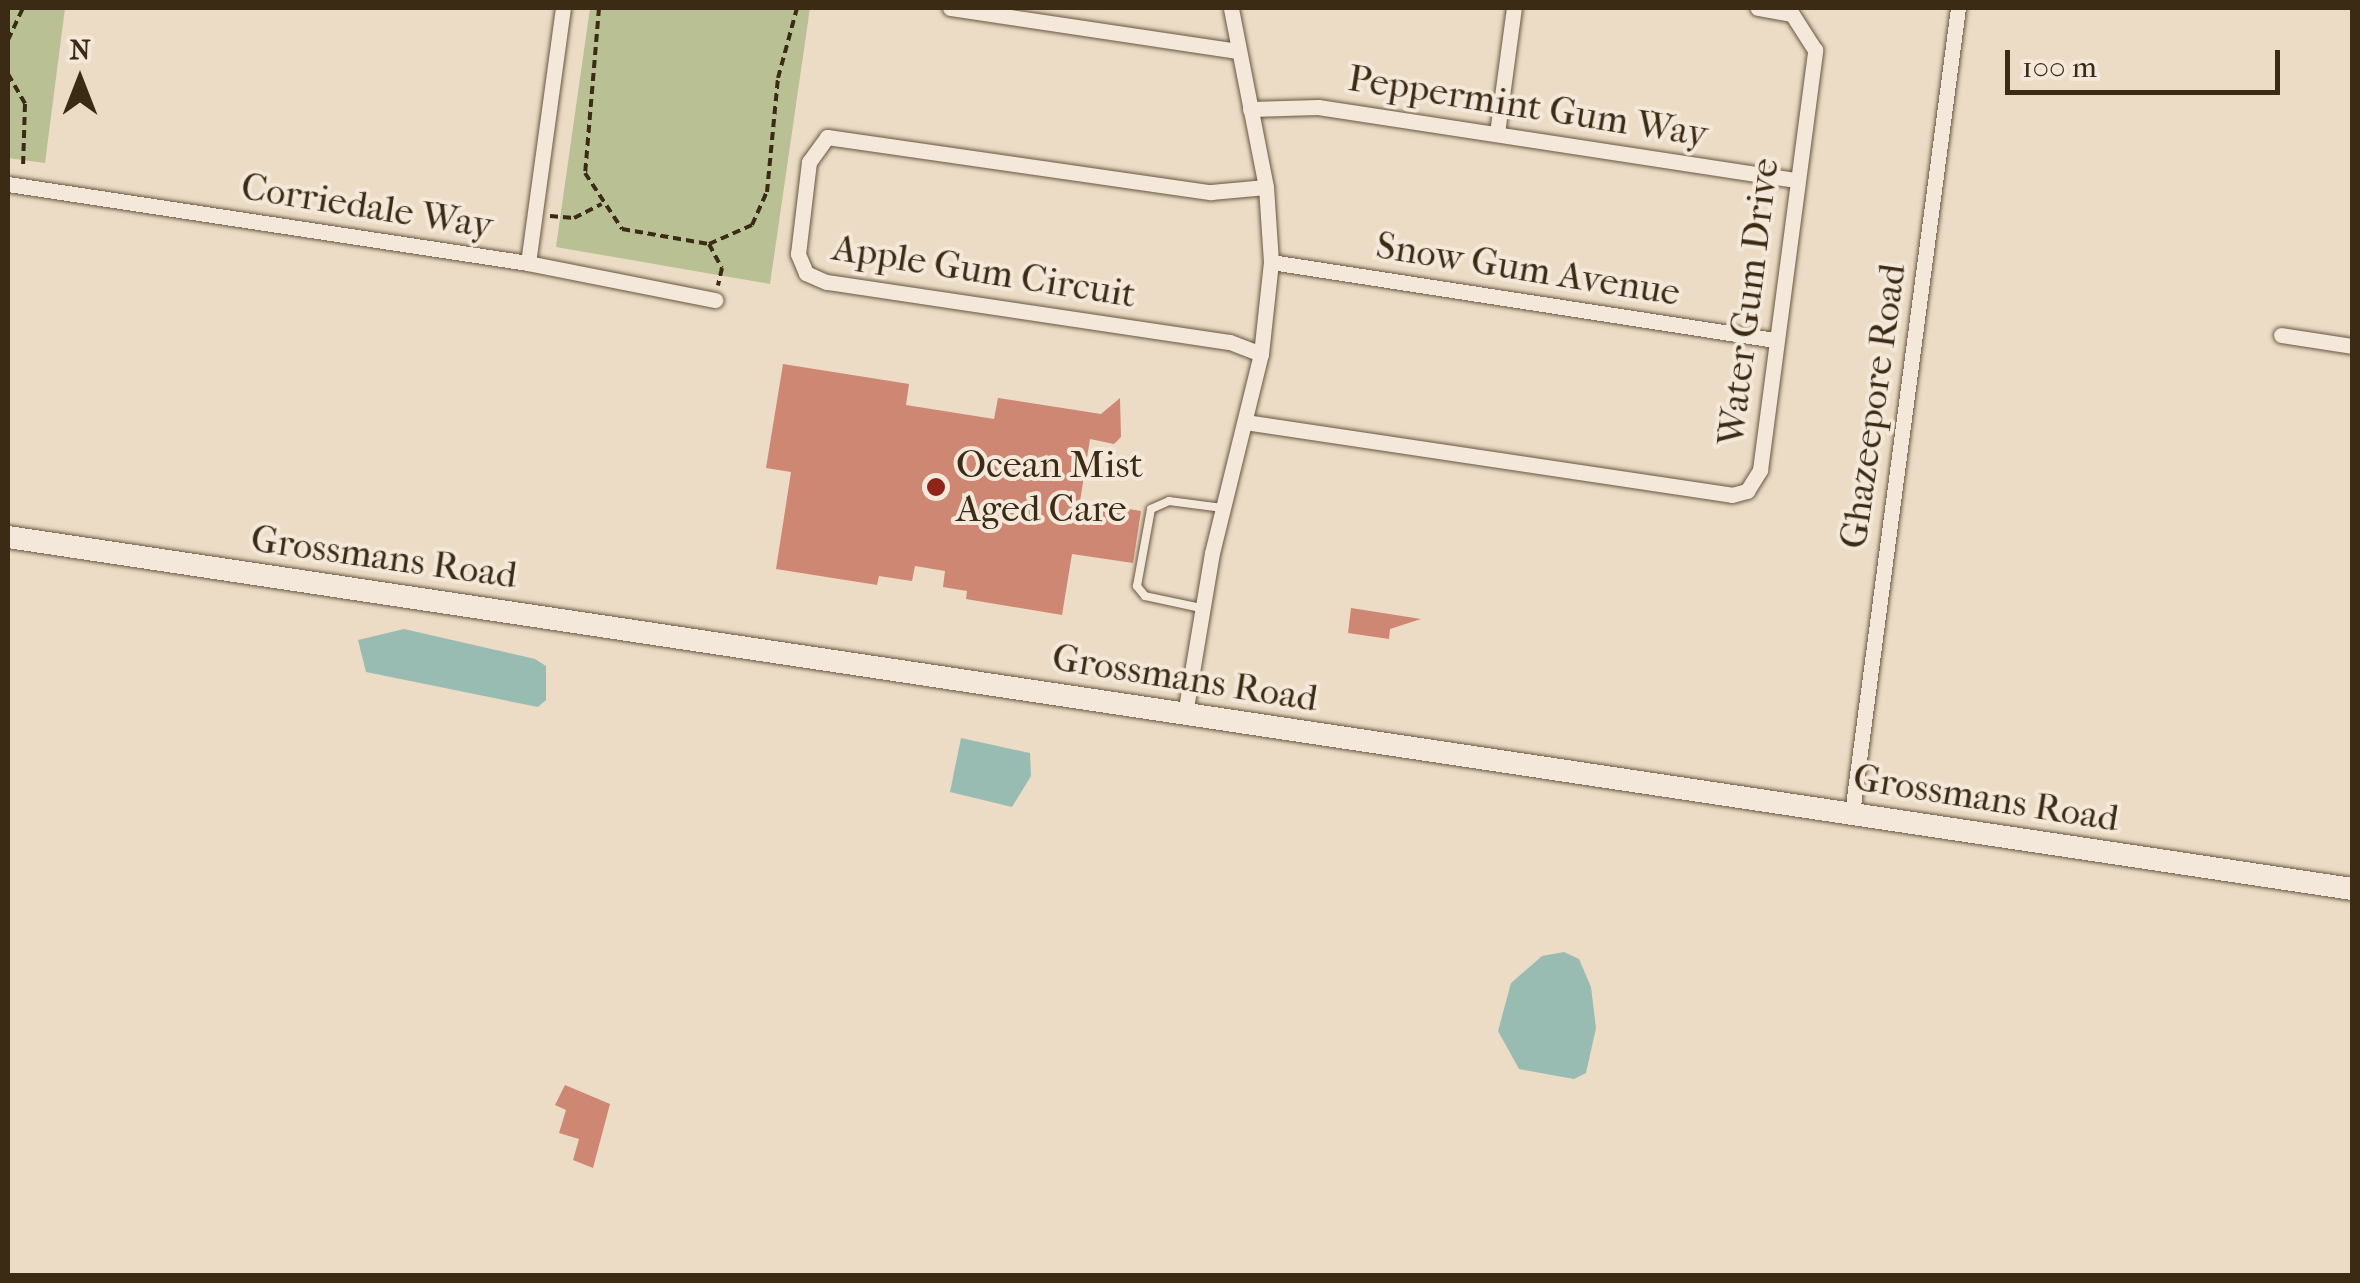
<!DOCTYPE html>
<style>
body{margin:0}
#map{position:relative;width:2360px;height:1283px;overflow:hidden;background:#ecdcc5;font-family:"IM FELL French Canon",serif}
div>[style]{position:absolute}
.green>*{inset:0;background:#b9c094}
.water>*{inset:0;background:#99bcb2}
.building>*{inset:0;background:#cd8773}
.path>*{height:4px;margin-top:-2px;transform-origin:0;background:repeating-linear-gradient(90deg,#3b2b15 0 8px,transparent 0 13px)}
.roads{filter:drop-shadow(0 0 2px #675741) drop-shadow(0 0 2px #675741)}
.lane>*{height:8px;margin:-4px;padding:0 4px;transform-origin:4px;border-radius:4px;background:#f3e8d9}
.street>*{height:15px;margin:-7.5px;padding:0 7.5px;transform-origin:7.5px;border-radius:7.5px;background:#f3e8d9}
.secondary>*{height:22px;margin:-11px;padding:0 11px;transform-origin:11px;border-radius:11px;background:#f3e8d9}
.dots>*{width:28px;height:28px;translate:-50% -50%;box-sizing:border-box;border:5px solid #f3e8d9;border-radius:50%}
span{translate:-50% -50%;white-space:nowrap;text-align:center;line-height:1.15;-webkit-text-stroke:8px #f3e8d9;paint-order:stroke}
.street-label{font-size:38px;color:#3b2b15}
.poi-label{font-size:38px;color:#3b2b15}
.left{translate:0 -50%;text-align:left}
.frame{position:absolute;inset:0;border:10px solid #3b2b15;pointer-events:none}
.north{position:absolute;left:30px;top:30px;width:100px;height:100px;-webkit-text-stroke:8px #f3e8d9;paint-order:stroke;rotate:0deg;font-size:28px;font-weight:700;line-height:40px;text-align:center;color:#3b2b15}
.north::after{content:'';display:block;margin:auto;width:35px;height:45px;background:#3b2b15;clip-path:polygon(50% 0,100% 100%,50% 72%,0 100%)}
.scale{position:absolute;left:2005px;top:50px;width:275px;height:45px;box-sizing:border-box;border:5px solid #3b2b15;border-top:0;padding-left:12px;font-size:30px;line-height:35px;white-space:nowrap;color:#3b2b15;-webkit-text-stroke:8px #f3e8d9;paint-order:stroke}
</style>
<div id="map">
<div class="green">
<div style="clip-path:polygon(8px 8px,65px 8px,45px 163px,8px 158px)"></div>
<div style="clip-path:polygon(590px 8px,810px 8px,770px 284px,556px 247px)"></div>
</div>
<div class="water">
<div style="clip-path:polygon(404px 629px,535px 659px,546px 666px,546px 700px,538px 707px,366px 672px,358px 640px)"></div>
<div style="clip-path:polygon(961px 738px,1030px 753px,1031px 776px,1012px 807px,950px 792px)"></div>
<div style="clip-path:polygon(1564px 952px,1579px 959px,1591px 987px,1596px 1028px,1586px 1073px,1574px 1079px,1519px 1069px,1498px 1031px,1511px 983px,1542px 956px)"></div>
</div>
<div class="building">
<div style="clip-path:polygon(783px 364px,909px 384px,906px 405px,994px 419px,998px 398px,1101px 414px,1120px 398px,1121px 437px,1114px 444px,1090px 439px,1080px 501px,1141px 511px,1133px 563px,1072px 554px,1062px 615px,966px 599px,967px 591px,943px 587px,945px 571px,915px 566px,912px 581px,879px 576px,877px 585px,776px 569px,791px 472px,766px 468px)"></div>
<div style="clip-path:polygon(1351px 608px,1421px 619px,1390px 629px,1389px 639px,1348px 633px)"></div>
<div style="clip-path:polygon(565px 1085px,610px 1104px,593px 1168px,573px 1160px,579px 1139px,559px 1133px,566px 1110px,555px 1105px)"></div>
</div>
<div class="path">
<div style="left:599px;top:8px;width:166px;rotate:94.8deg"></div>
<div style="left:585px;top:173px;width:67px;rotate:56.5deg"></div>
<div style="left:622px;top:229px;width:88px;rotate:9.8deg"></div>
<div style="left:709px;top:244px;width:47px;rotate:-23.8deg"></div>
<div style="left:752px;top:225px;width:36px;rotate:-66deg"></div>
<div style="left:767px;top:192px;width:115px;rotate:-84.5deg"></div>
<div style="left:778px;top:78px;width:73px;rotate:-74.8deg"></div>
<div style="left:8px;top:40px;width:35px;rotate:-65deg"></div>
<div style="left:8px;top:74px;width:34px;rotate:60deg"></div>
<div style="left:25px;top:104px;width:65px;rotate:91.8deg"></div>
<div style="left:550px;top:216px;width:24px;rotate:5deg"></div>
<div style="left:574px;top:218px;width:31px;rotate:-27deg"></div>
<div style="left:709px;top:244px;width:27px;rotate:62deg"></div>
<div style="left:722px;top:268px;width:18px;rotate:103deg"></div>
</div>
<div class="roads">
<div class="lane">
<div style="left:1201px;top:608px;width:57px;rotate:-167.9deg"></div>
<div style="left:1145px;top:596px;width:13px;rotate:-129deg"></div>
<div style="left:1137px;top:586px;width:78px;rotate:-79.7deg"></div>
<div style="left:1151px;top:509px;width:20px;rotate:-24deg"></div>
<div style="left:1169px;top:501px;width:54px;rotate:7.4deg"></div>
</div>
<div class="street">
<div style="left:950px;top:8px;width:290px;rotate:8.5deg"></div>
<div style="left:1250px;top:109px;width:68px;rotate:-1.7deg"></div>
<div style="left:1318px;top:107px;width:484px;rotate:8.7deg"></div>
<div style="left:1497px;top:133px;width:126px;rotate:-82.3deg"></div>
<div style="left:8px;top:184px;width:526px;rotate:8.64deg"></div>
<div style="left:528px;top:263px;width:191px;rotate:11.2deg"></div>
<div style="left:1271px;top:262px;width:510px;rotate:8.8deg"></div>
<div style="left:528px;top:263px;width:257px;rotate:-82.2deg"></div>
<div style="left:2281px;top:335px;width:72px;rotate:8.8deg"></div>
<div style="left:1261px;top:354px;width:34px;rotate:-159deg"></div>
<div style="left:1229px;top:342px;width:407px;rotate:-171.5deg"></div>
<div style="left:826px;top:282px;width:22px;rotate:-156deg"></div>
<div style="left:806px;top:273px;width:21px;rotate:-113deg"></div>
<div style="left:798px;top:254px;width:93px;rotate:-83.2deg"></div>
<div style="left:809px;top:162px;width:31px;rotate:-54deg"></div>
<div style="left:827px;top:137px;width:388px;rotate:8.2deg"></div>
<div style="left:1211px;top:192px;width:55px;rotate:-5.2deg"></div>
<div style="left:1245px;top:422px;width:492px;rotate:8.5deg"></div>
<div style="left:1732px;top:495px;width:16px;rotate:-15deg"></div>
<div style="left:1747px;top:491px;width:25px;rotate:-58deg"></div>
<div style="left:1760px;top:470px;width:424px;rotate:-82.5deg"></div>
<div style="left:1815px;top:50px;width:43px;rotate:-122.6deg"></div>
<div style="left:1792px;top:14px;width:35px;rotate:-170deg"></div>
<div style="left:1185px;top:714px;width:163px;rotate:-80.5deg"></div>
<div style="left:1212px;top:553px;width:205px;rotate:-76.2deg"></div>
<div style="left:1261px;top:354px;width:93px;rotate:-83.8deg"></div>
<div style="left:1271px;top:262px;width:75px;rotate:-93.8deg"></div>
<div style="left:1266px;top:187px;width:182px;rotate:-101.1deg"></div>
<div style="left:1852px;top:813px;width:812px;rotate:-82.5deg"></div>
</div>
<div class="secondary">
<div style="left:8px;top:537px;width:2370px;rotate:8.54deg"></div>
</div>
</div>
<div class="dots">
<div style="left:936px;top:487px;background:#8f2418"></div>
</div>
<div class="street-label">
<span style="left:1528px;top:106px;rotate:9deg">Peppermint Gum Way</span>
<span style="left:367px;top:206px;rotate:9deg">Corriedale Way</span>
<span style="left:1528px;top:269px;rotate:9deg">Snow Gum Avenue</span>
<span style="left:984px;top:271px;rotate:9deg">Apple Gum Circuit</span>
<span style="left:1748px;top:302px;rotate:-83deg">Water Gum Drive</span>
<span style="left:1873px;top:406px;rotate:-82deg">Ghazeepore Road</span>
<span style="left:384px;top:557px;rotate:8deg">Grossmans Road</span>
<span style="left:1185px;top:678px;rotate:9deg">Grossmans Road</span>
<span style="left:1986px;top:798px;rotate:9deg">Grossmans Road</span>
</div>
<div class="poi-label">
<span class="left" style="left:956px;top:487px">Ocean Mist<br>Aged Care</span>
</div>
<div class="frame"></div>
<div class="north">N</div>
<div class="scale">100 m</div>
</div>
